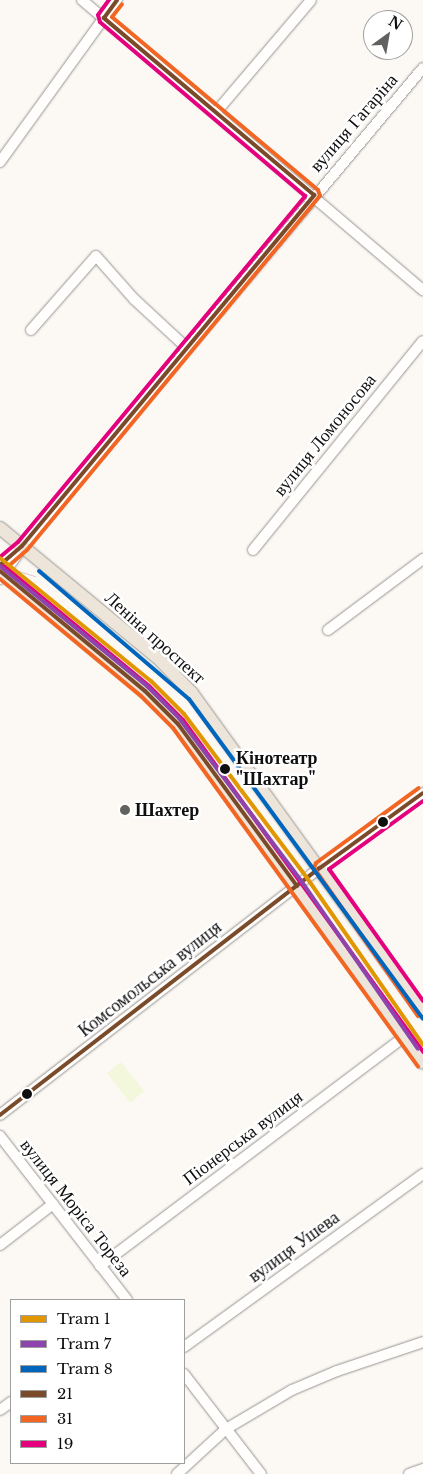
<!DOCTYPE html>
<meta charset="utf-8">
<style>
body{margin:0}
#map{position:relative;width:423px;height:1474px;overflow:hidden;background:#fcf9f4;font-family:"Libre Baskerville",serif}
div>[style]{position:absolute}
.pitch>*{inset:0;background:#f3f7db}
.roads{filter:drop-shadow(0 0 1px #969492) drop-shadow(0 0 1px #969492)}
.minor>*{height:10px;margin:-5px;padding:0 5px;transform-origin:5px;border-radius:5px;background:#fffefd}
.major>*{height:12px;margin:-6px;padding:0 6px;transform-origin:6px;border-radius:6px;background:#ede5d9}
.tram>*{height:1px;margin:-0.5px;padding:0 0.5px;transform-origin:0.5px;border-radius:0.5px;background:#d9c3c7}
.bus-1>*{height:4px;margin:-2px;padding:0 2px;transform-origin:2px;border-radius:2px;background:#7a4b2a}
.bus-2>*{height:4px;margin:-2px;padding:0 2px;transform-origin:2px;border-radius:2px;background:#f26522}
.bus-3>*{height:4px;margin:-2px;padding:0 2px;transform-origin:2px;border-radius:2px;background:#e5007d}
.tram-1>*{height:4px;margin:-2px;padding:0 2px;transform-origin:2px;border-radius:2px;background:#e09702}
.tram-2>*{height:4px;margin:-2px;padding:0 2px;transform-origin:2px;border-radius:2px;background:#8e44ad}
.tram-3>*{height:4px;margin:-2px;padding:0 2px;transform-origin:2px;border-radius:2px;background:#0065bd}
.dots>*{width:14px;height:14px;translate:-50% -50%;box-sizing:border-box;border:2px solid #fff;border-radius:50%}
span{translate:-50% -50%;white-space:nowrap;text-align:center;line-height:1.15;-webkit-text-stroke:5px #fff;paint-order:stroke}
.street-label{font-size:18px;color:#0f0f0f}
.stop-label{font-size:18px;color:#0f0f0f;font-weight:700}
.left{translate:0 -50%;text-align:left}
.poi-label{font-size:18px;color:#0f0f0f;font-weight:700}
.legend{position:absolute;left:10px;top:1299px;width:175px;height:165px;box-sizing:border-box;background:#fff;border:1px solid #9f9f9f;margin:0;padding:6px 9px;list-style:none;font-size:15px;color:#0f0f0f}
.legend li{display:flex;align-items:center;gap:10px;height:25px}
.legend b{width:25px;border:1px solid #9f9f9f}
.north{position:absolute;left:363px;top:10px;width:50px;height:50px;box-sizing:border-box;background:#fff;border:1px solid #9f9f9f;border-radius:50%;rotate:32deg;font-size:14px;font-weight:700;line-height:20px;text-align:center;color:#0f0f0f}
.north::after{content:'';display:block;margin:auto;width:18px;height:22px;background:#62615f;clip-path:polygon(50% 0,100% 100%,50% 72%,0 100%)}
</style>
<div id="map">
<div class="pitch">
<div style="clip-path:polygon(121px 1062px,144px 1091px,130px 1103px,107px 1073px)"></div>
</div>
<div class="roads">
<div class="minor">
<div style="left:82px;top:0;width:448px;rotate:40.4deg"></div>
<div style="left:217px;top:111px;width:145px;rotate:-49.7deg"></div>
<div style="left:0;top:162px;width:200px;rotate:-54.2deg"></div>
<div style="left:31px;top:330px;width:98px;rotate:-48.7deg"></div>
<div style="left:96px;top:256px;width:57px;rotate:48.5deg"></div>
<div style="left:134px;top:299px;width:72px;rotate:42.8deg"></div>
<div style="left:253px;top:550px;width:269px;rotate:-50.9deg"></div>
<div style="left:0;top:565px;width:18px;rotate:-41deg"></div>
<div style="left:0;top:579px;width:50px;rotate:-54.7deg"></div>
<div style="left:29px;top:538px;width:613px;rotate:-50.03deg"></div>
<div style="left:328px;top:630px;width:119px;rotate:-36.8deg"></div>
<div style="left:0;top:1115px;width:404px;rotate:-37.7deg"></div>
<div style="left:320px;top:868px;width:127px;rotate:-36.1deg"></div>
<div style="left:0;top:1136px;width:207px;rotate:52.2deg"></div>
<div style="left:0;top:1245px;width:67px;rotate:-37.7deg"></div>
<div style="left:100px;top:1266px;width:381px;rotate:-37deg"></div>
<div style="left:184px;top:1347px;width:295px;rotate:-35.9deg"></div>
<div style="left:184px;top:1374px;width:126px;rotate:52.4deg"></div>
<div style="left:0;top:1410px;width:14px;rotate:-36deg"></div>
<div style="left:177px;top:1474px;width:67px;rotate:-42.6deg"></div>
<div style="left:226px;top:1429px;width:77px;rotate:-30.6deg"></div>
<div style="left:292px;top:1390px;width:49px;rotate:-22.9deg"></div>
<div style="left:337px;top:1371px;width:91px;rotate:-18.6deg"></div>
<div style="left:409px;top:1474px;width:15px;rotate:-20deg"></div>
</div>
<div class="major">
<div style="left:0;top:528px;width:207px;rotate:39.5deg"></div>
<div style="left:160px;top:660px;width:45px;rotate:45.9deg"></div>
<div style="left:191px;top:692px;width:395px;rotate:54.1deg"></div>
<div style="left:0;top:571px;width:188px;rotate:39.6deg"></div>
<div style="left:145px;top:691px;width:47px;rotate:45deg"></div>
<div style="left:178px;top:724px;width:418px;rotate:54.1deg"></div>
</div>
</div>
<div class="tram">
<div style="left:0;top:573px;width:15px;rotate:-11deg"></div>
<div style="left:15px;top:570px;width:21px;rotate:17deg"></div>
</div>
<div class="bus-1">
<div style="left:0;top:565px;width:29px;rotate:-41deg"></div>
<div style="left:22px;top:546px;width:457px;rotate:-50.2deg"></div>
<div style="left:314px;top:195px;width:275px;rotate:-139.9deg"></div>
<div style="left:104px;top:18px;width:22px;rotate:-54deg"></div>
<div style="left:0;top:571px;width:188px;rotate:39.6deg"></div>
<div style="left:145px;top:691px;width:47px;rotate:45deg"></div>
<div style="left:178px;top:724px;width:201px;rotate:53.7deg"></div>
<div style="left:0;top:1115px;width:404px;rotate:-37.7deg"></div>
<div style="left:320px;top:868px;width:127px;rotate:-36.1deg"></div>
</div>
<div class="bus-2">
<div style="left:4px;top:570px;width:30px;rotate:-41deg"></div>
<div style="left:27px;top:550px;width:460px;rotate:-50.4deg"></div>
<div style="left:320px;top:196px;width:6px;rotate:-108deg"></div>
<div style="left:318px;top:190px;width:269px;rotate:-140deg"></div>
<div style="left:112px;top:17px;width:16px;rotate:-52deg"></div>
<div style="left:0;top:579px;width:183px;rotate:39.7deg"></div>
<div style="left:141px;top:696px;width:45px;rotate:45deg"></div>
<div style="left:173px;top:728px;width:418px;rotate:54.1deg"></div>
<div style="left:418px;top:1016px;width:181px;rotate:-125.1deg"></div>
<div style="left:314px;top:868px;width:5px;rotate:-68deg"></div>
<div style="left:316px;top:863px;width:127px;rotate:-36.1deg"></div>
</div>
<div class="bus-3">
<div style="left:0;top:557px;width:23px;rotate:-40deg"></div>
<div style="left:18px;top:542px;width:450px;rotate:-50.3deg"></div>
<div style="left:305px;top:196px;width:269px;rotate:-139.7deg"></div>
<div style="left:100px;top:22px;width:7px;rotate:-106deg"></div>
<div style="left:98px;top:15px;width:19px;rotate:-54deg"></div>
<div style="left:4px;top:566px;width:188px;rotate:39.6deg"></div>
<div style="left:149px;top:686px;width:48px;rotate:45deg"></div>
<div style="left:183px;top:720px;width:410px;rotate:54.1deg"></div>
<div style="left:423px;top:801px;width:116px;rotate:144.1deg"></div>
<div style="left:329px;top:869px;width:162px;rotate:54.5deg"></div>
</div>
<div class="tram-1">
<div style="left:0;top:558px;width:195px;rotate:39.2deg"></div>
<div style="left:151px;top:681px;width:47px;rotate:45deg"></div>
<div style="left:184px;top:714px;width:205px;rotate:53.1deg"></div>
<div style="left:307px;top:878px;width:203px;rotate:55.2deg"></div>
</div>
<div class="tram-2">
<div style="left:0;top:566px;width:190px;rotate:39.2deg"></div>
<div style="left:147px;top:686px;width:45px;rotate:45deg"></div>
<div style="left:179px;top:718px;width:205px;rotate:53.1deg"></div>
<div style="left:302px;top:882px;width:203px;rotate:55.2deg"></div>
</div>
<div class="tram-3">
<div style="left:39px;top:571px;width:197px;rotate:40.5deg"></div>
<div style="left:189px;top:699px;width:396px;rotate:53.8deg"></div>
</div>
<div class="dots">
<div style="left:225px;top:769px;background:#0f0f0f"></div>
<div style="left:125px;top:810px;background:#62615f"></div>
<div style="left:383px;top:822px;background:#0f0f0f"></div>
<div style="left:27px;top:1094px;background:#0f0f0f"></div>
</div>
<div class="street-label">
<span style="left:354px;top:123px;rotate:-49deg">вулиця Гагаріна</span>
<span style="left:325px;top:435px;rotate:-51deg">вулиця Ломоносова</span>
<span style="left:155px;top:638px;rotate:42deg">Леніна проспект</span>
<span style="left:150px;top:979px;rotate:-38deg">Комсомольська вулиця</span>
<span style="left:243px;top:1138px;rotate:-37deg">Піонерська вулиця</span>
<span style="left:76px;top:1208px;rotate:52deg">вулиця Моріса Тореза</span>
<span style="left:294px;top:1247px;rotate:-36deg">вулиця Ушева</span>
</div>
<div class="stop-label">
<span class="left" style="left:236px;top:769px">Кінотеатр<br>"Шахтар"</span>
</div>
<div class="poi-label">
<span class="left" style="left:135px;top:810px">Шахтер</span>
</div>
<ul class="legend">
<li><b style="height:6px;background:#e09702"></b>Tram 1</li>
<li><b style="height:6px;background:#8e44ad"></b>Tram 7</li>
<li><b style="height:6px;background:#0065bd"></b>Tram 8</li>
<li><b style="height:6px;background:#7a4b2a"></b>21</li>
<li><b style="height:6px;background:#f26522"></b>31</li>
<li><b style="height:6px;background:#e5007d"></b>19</li>
</ul>
<div class="north">N</div>
</div>
